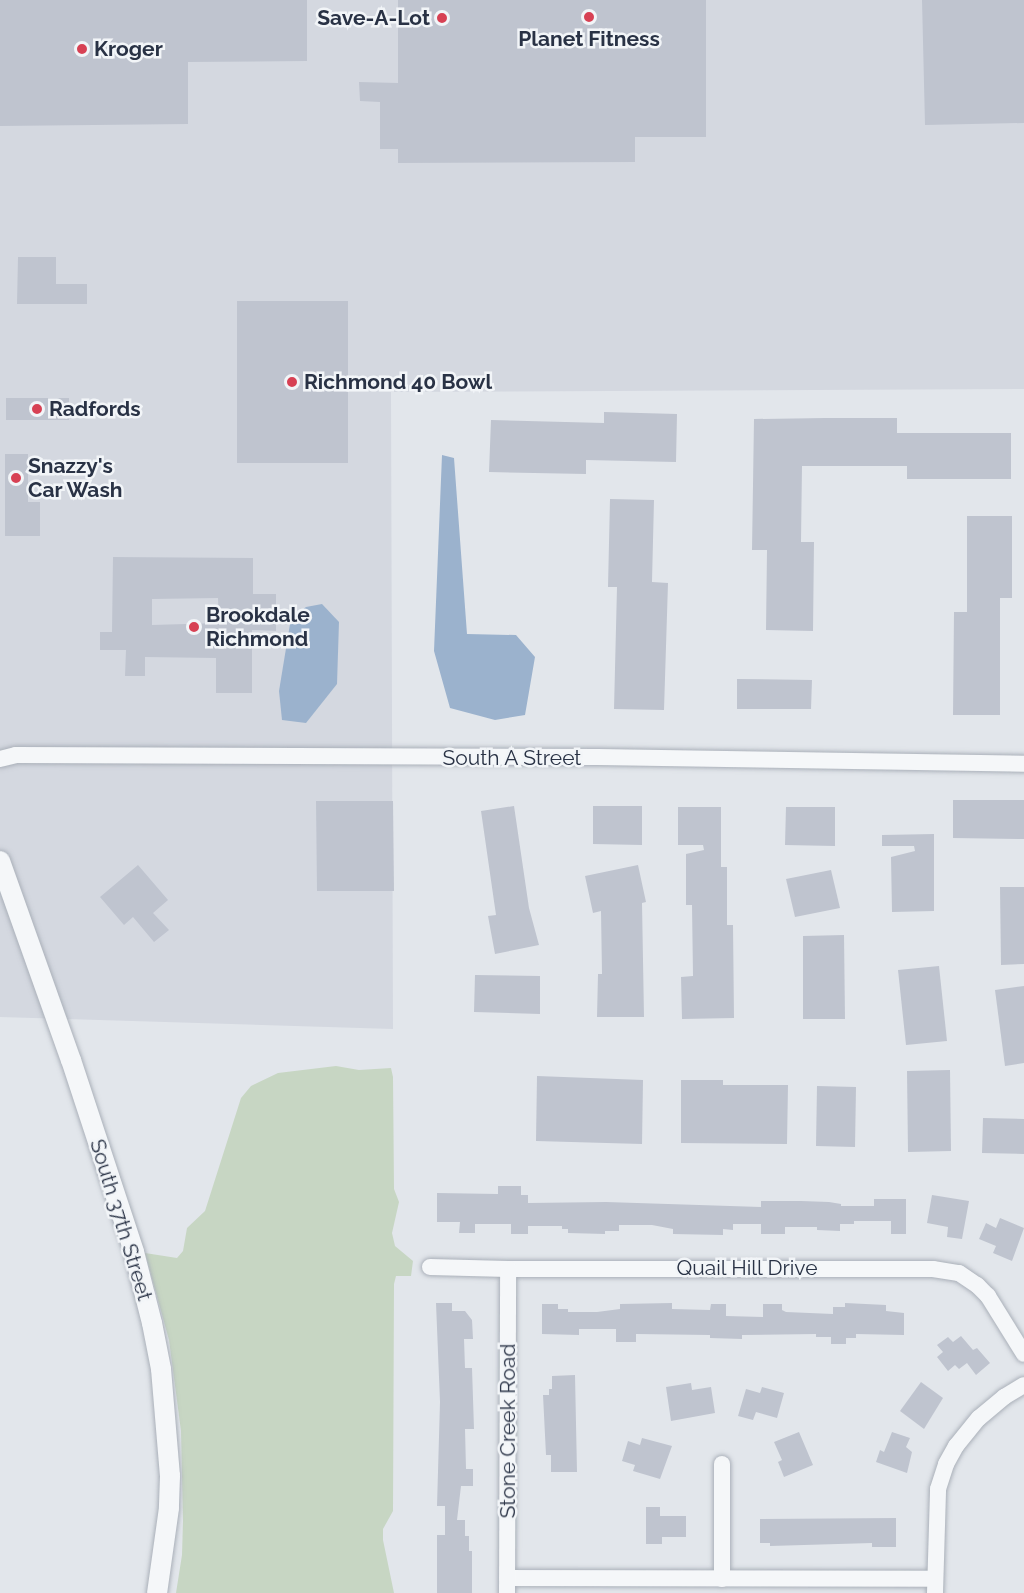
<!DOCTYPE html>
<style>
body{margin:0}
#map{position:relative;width:1024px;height:1593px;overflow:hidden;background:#e2e6eb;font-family:Raleway,sans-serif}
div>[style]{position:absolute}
.built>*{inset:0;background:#d4d8e0}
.green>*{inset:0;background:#c7d6c3}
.water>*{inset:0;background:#9bb2cd}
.building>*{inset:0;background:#bfc4cf}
.roads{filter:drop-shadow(0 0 2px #aab0b9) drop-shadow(0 0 2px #aab0b9)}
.minor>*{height:16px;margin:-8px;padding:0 8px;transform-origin:8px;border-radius:8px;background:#f5f7f9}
.tertiary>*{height:20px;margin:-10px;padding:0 10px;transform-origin:10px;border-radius:10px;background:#f5f7f9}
.dots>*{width:16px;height:16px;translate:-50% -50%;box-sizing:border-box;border:3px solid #f2f5f8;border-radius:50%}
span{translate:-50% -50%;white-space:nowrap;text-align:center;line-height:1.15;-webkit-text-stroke:5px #f2f5f8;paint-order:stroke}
.poi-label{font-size:21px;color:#293245;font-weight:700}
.right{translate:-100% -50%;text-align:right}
.left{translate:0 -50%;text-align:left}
.street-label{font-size:21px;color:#293245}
</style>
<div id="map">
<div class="built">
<div style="clip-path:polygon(0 0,1024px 0,1024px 389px,391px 392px,393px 1029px,0 1017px)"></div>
</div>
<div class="green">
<div style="clip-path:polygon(336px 1066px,359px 1070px,391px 1068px,393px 1077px,394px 1189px,399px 1202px,392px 1233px,395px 1246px,413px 1261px,411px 1276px,396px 1276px,394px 1284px,393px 1511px,383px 1529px,383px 1540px,394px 1593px,176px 1593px,182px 1555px,183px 1521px,181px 1431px,169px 1340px,145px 1253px,177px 1258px,183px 1251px,187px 1228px,205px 1211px,241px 1098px,251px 1086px,278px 1073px)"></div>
</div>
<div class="water">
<div style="clip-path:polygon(442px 455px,454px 458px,467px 634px,516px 635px,535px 657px,525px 715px,495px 720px,450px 708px,434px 651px)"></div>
<div style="clip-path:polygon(322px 604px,339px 622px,337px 684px,306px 723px,282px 720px,279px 691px,291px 618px,306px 607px)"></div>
</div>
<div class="building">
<div style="clip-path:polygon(0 0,307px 0,307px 61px,188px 62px,188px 124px,0 126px)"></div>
<div style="clip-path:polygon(398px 0,706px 0,706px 137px,635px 137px,635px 162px,398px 163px,398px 149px,380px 149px,380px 102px,360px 101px,359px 82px,398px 83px)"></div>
<div style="clip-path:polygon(922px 0,1024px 0,1024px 123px,925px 125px)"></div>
<div style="clip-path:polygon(18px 257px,56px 257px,56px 284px,87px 284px,87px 304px,17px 304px)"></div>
<div style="clip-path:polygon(237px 301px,348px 301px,348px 463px,237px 463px)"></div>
<div style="clip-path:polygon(6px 398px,69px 398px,69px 420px,6px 420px)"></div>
<div style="clip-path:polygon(604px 412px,677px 414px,676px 462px,586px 460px,586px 474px,489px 472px,491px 420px,604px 423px)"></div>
<div style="clip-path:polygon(825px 418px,897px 418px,897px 433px,1011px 433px,1011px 479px,907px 479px,907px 466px,802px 466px,801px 542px,814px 542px,813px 631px,766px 630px,767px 550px,752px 550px,754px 419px)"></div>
<div style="clip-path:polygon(5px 454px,28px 454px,28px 502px,40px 502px,40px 536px,5px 536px)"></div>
<div style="clip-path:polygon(610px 499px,654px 500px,652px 582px,668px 583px,664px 710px,614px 709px,617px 587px,608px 587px)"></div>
<div style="clip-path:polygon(967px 516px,1012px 516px,1012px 598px,1000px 598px,1000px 715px,953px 715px,954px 612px,967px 612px)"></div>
<div style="clip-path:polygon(evenodd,113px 557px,253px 558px,253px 594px,276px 594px,276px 631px,252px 630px,252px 693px,216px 693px,216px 658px,145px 657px,145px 676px,125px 676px,126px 650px,100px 650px,100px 632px,112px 632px,113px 557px,218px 598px,219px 623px,152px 625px,152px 599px,218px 598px)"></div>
<div style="clip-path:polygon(737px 679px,812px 680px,811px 709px,737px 709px)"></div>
<div style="clip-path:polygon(953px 800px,1024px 800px,1024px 839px,953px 838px)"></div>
<div style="clip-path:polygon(316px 801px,393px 801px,394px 891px,317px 891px)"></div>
<div style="clip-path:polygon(514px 806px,529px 908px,539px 945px,495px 954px,488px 916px,496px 915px,481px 811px)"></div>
<div style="clip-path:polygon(593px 806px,642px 806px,642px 845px,593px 844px)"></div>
<div style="clip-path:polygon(678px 807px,721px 807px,721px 867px,727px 867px,727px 925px,733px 925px,734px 1018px,682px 1019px,681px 977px,693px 976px,692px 905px,686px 905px,686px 854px,704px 850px,703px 845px,678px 845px)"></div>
<div style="clip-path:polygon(786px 807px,835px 807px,835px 846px,785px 845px)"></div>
<div style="clip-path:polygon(934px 834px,934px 911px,892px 912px,891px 857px,915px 851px,914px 846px,882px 846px,882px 835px)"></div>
<div style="clip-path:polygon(138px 865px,168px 900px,153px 913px,169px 930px,154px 942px,133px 917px,124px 925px,100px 897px)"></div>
<div style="clip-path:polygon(638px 865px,646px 902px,642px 903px,644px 1017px,597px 1017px,598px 974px,602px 974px,601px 911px,593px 913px,585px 876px)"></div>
<div style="clip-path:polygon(831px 870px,840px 908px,795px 917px,786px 879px)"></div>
<div style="clip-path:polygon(1000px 887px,1024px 887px,1024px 964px,1001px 965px)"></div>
<div style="clip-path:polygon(844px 935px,845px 1019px,803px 1019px,803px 936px)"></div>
<div style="clip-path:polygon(939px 966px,947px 1041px,906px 1045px,898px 970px)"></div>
<div style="clip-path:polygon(475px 975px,540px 976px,540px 1014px,474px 1012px)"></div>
<div style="clip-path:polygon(1024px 986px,1024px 1063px,1005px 1066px,995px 990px)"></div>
<div style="clip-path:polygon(950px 1070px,951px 1151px,908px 1152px,907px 1071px)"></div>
<div style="clip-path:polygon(537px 1076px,643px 1080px,642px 1144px,536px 1141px)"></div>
<div style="clip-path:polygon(681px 1080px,723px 1080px,723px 1085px,788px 1085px,787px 1144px,681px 1143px)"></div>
<div style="clip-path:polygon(817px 1086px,856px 1087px,855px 1147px,816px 1146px)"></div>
<div style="clip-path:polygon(983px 1118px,1024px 1119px,1024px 1154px,982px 1153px)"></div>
<div style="clip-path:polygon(498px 1186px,521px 1186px,521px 1195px,528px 1195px,528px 1203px,606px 1202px,761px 1207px,761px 1201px,801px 1201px,829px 1202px,841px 1204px,841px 1206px,874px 1206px,874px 1199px,906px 1199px,906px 1234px,891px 1234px,891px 1221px,854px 1221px,854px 1224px,840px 1224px,840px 1231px,817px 1230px,817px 1227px,785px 1227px,785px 1234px,761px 1234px,761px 1224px,733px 1224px,733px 1230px,723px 1229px,723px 1235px,673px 1234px,673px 1229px,652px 1225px,619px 1225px,619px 1231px,605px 1231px,605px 1234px,568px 1233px,568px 1229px,562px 1229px,562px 1226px,528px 1226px,528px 1234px,511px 1234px,511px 1224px,475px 1224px,475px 1233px,459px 1233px,460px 1222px,437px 1222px,437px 1193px,498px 1194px)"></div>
<div style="clip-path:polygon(932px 1195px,969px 1201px,962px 1239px,947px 1237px,948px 1227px,927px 1223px)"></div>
<div style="clip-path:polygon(1000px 1218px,1024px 1228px,1012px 1261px,993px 1253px,996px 1246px,979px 1239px,986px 1223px,996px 1228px)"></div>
<div style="clip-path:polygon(436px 1303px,452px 1303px,452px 1311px,465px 1311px,472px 1320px,473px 1339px,464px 1339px,465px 1368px,472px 1368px,474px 1429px,465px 1429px,466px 1469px,473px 1469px,473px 1486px,461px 1486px,457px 1520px,465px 1520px,465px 1536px,469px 1536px,469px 1551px,472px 1551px,472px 1593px,437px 1593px,437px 1535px,445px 1535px,445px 1506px,437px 1506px,440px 1402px)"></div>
<div style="clip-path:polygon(672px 1303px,672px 1309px,710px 1310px,711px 1304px,726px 1304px,726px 1316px,763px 1317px,763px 1304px,782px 1304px,782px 1310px,786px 1312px,833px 1314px,833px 1307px,845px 1307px,845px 1303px,886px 1305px,886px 1311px,904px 1313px,904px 1335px,856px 1334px,856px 1338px,846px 1338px,846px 1344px,831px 1344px,831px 1337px,816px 1337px,816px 1334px,742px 1335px,742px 1339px,710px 1338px,710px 1335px,636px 1334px,636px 1342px,616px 1342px,616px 1329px,579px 1329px,579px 1335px,542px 1334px,542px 1304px,558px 1304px,558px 1309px,568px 1309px,568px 1312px,597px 1312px,620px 1309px,620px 1304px)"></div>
<div style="clip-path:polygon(961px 1336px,973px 1350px,977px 1348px,990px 1363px,976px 1375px,967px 1363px,959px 1369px,955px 1365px,948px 1371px,937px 1357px,943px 1352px,937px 1345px,948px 1337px,953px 1342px)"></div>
<div style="clip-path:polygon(575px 1375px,577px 1472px,551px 1472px,551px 1455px,546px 1455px,543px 1395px,549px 1395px,549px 1389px,552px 1389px,552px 1376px)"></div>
<div style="clip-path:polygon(921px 1382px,943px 1398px,924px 1429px,900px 1411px)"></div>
<div style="clip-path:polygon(691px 1383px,692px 1390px,711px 1387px,715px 1413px,671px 1421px,666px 1387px)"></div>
<div style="clip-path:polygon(762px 1387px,784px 1393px,777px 1418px,756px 1412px,753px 1420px,738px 1416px,746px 1389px,760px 1393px)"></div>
<div style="clip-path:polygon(799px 1432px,813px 1465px,784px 1477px,778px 1462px,782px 1460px,774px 1442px)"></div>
<div style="clip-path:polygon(892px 1432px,910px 1438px,906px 1447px,912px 1452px,907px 1473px,876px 1462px,880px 1450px,884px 1452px)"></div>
<div style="clip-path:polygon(642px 1438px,672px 1446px,660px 1479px,633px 1471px,635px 1465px,622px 1461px,628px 1441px,640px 1445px)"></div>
<div style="clip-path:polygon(646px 1507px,660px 1507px,660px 1516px,686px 1516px,686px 1537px,662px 1537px,662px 1544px,646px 1544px)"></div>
<div style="clip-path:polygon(896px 1518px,896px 1547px,872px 1547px,872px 1543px,770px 1546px,770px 1543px,760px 1543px,760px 1519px)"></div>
</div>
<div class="roads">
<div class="minor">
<div style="left:0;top:759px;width:16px;rotate:-14deg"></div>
<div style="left:16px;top:755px;width:582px;rotate:0.2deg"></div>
<div style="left:598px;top:757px;width:426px;rotate:0.9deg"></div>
<div style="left:430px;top:1267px;width:78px;rotate:1.5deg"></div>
<div style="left:508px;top:1269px;width:425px"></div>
<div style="left:933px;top:1269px;width:26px;rotate:9deg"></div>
<div style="left:959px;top:1273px;width:22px;rotate:34deg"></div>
<div style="left:977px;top:1285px;width:16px;rotate:45deg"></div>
<div style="left:988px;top:1296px;width:68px;rotate:58.2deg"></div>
<div style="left:507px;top:1578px;width:428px;rotate:0.1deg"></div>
<div style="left:722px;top:1579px;width:115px;rotate:-90deg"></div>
<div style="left:507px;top:1593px;width:324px;rotate:-89.8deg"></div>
<div style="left:935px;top:1593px;width:104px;rotate:-88.3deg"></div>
<div style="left:938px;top:1489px;width:26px;rotate:-72deg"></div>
<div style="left:946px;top:1464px;width:21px;rotate:-61deg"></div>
<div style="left:956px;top:1446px;width:36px;rotate:-51deg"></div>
<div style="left:979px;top:1418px;width:33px;rotate:-40deg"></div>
<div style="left:1004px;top:1397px;width:23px;rotate:-31deg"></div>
</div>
<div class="tertiary">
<div style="left:0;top:861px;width:211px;rotate:70.4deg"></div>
<div style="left:71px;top:1060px;width:202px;rotate:71.8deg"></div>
<div style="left:134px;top:1252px;width:73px;rotate:75.8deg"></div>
<div style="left:152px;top:1323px;width:47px;rotate:78.9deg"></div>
<div style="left:161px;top:1369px;width:107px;rotate:85.2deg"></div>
<div style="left:170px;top:1476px;width:32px;rotate:92deg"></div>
<div style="left:169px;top:1508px;width:86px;rotate:98deg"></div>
</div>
</div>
<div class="dots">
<div style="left:589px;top:17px;background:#d74154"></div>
<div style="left:442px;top:18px;background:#d74154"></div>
<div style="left:82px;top:49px;background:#d74154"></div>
<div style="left:292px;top:382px;background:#d74154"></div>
<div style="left:37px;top:409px;background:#d74154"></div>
<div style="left:16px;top:478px;background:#d74154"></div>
<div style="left:194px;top:627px;background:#d74154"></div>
</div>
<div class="poi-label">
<span class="right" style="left:430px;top:18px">Save-A-Lot</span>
<span style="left:589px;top:39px">Planet Fitness</span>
<span class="left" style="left:94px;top:49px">Kroger</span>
<span class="left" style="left:304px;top:382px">Richmond 40 Bowl</span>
<span class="left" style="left:49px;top:409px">Radfords</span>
<span class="left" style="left:28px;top:478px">Snazzy's<br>Car Wash</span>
<span class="left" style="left:206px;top:627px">Brookdale<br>Richmond</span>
</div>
<div class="street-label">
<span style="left:512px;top:758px">South A Street</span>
<span style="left:121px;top:1220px;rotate:73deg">South 37th Street</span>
<span style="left:747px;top:1268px">Quail Hill Drive</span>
<span style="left:508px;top:1431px;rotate:-90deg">Stone Creek Road</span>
</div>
</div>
